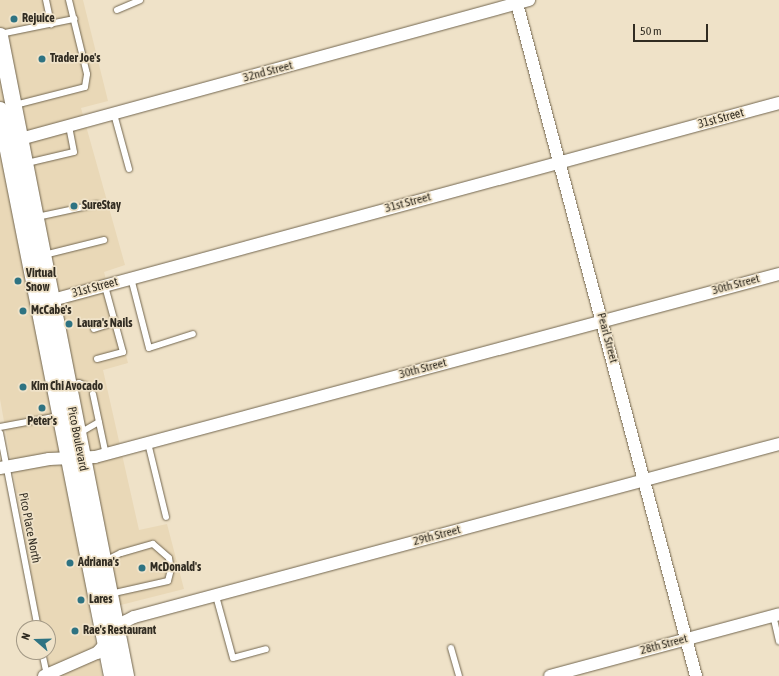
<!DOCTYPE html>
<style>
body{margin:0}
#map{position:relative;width:779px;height:676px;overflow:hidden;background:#efe2c8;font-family:"Asap Condensed",sans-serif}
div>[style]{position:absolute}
.built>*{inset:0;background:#e9d8b7}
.roads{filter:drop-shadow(0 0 1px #72664f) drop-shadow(0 0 1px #72664f)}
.lane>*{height:6px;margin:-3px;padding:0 3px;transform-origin:3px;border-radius:3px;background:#fff}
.street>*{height:12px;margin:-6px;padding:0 6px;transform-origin:6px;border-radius:6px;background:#fff}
.secondary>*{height:16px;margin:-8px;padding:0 8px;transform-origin:8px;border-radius:8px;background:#fff}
.dots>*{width:11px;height:11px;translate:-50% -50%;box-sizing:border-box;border:2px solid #efe2c8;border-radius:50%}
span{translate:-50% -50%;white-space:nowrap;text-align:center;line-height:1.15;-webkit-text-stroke:3.5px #efe2c8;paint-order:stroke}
.poi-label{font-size:12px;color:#312c22;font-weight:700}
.left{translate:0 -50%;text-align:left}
.street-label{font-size:12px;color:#312c22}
.north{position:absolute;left:16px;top:620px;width:40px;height:40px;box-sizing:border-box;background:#efe2c8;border:1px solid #a39986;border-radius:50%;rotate:290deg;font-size:11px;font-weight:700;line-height:16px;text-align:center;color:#312c22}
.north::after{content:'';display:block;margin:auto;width:14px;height:18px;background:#2e7382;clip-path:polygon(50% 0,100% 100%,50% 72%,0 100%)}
.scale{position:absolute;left:633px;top:24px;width:75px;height:18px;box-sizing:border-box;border:2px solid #312c22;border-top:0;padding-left:5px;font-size:12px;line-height:14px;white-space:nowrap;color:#312c22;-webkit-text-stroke:3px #efe2c8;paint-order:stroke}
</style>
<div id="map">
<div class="built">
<div style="clip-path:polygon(0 0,83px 0,108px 101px,81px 108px,125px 265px,104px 272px,128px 363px,103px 370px,139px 530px,167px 524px,184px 589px,89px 613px,102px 676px,43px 676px,47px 663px,48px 628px,41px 628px,0 399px)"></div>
</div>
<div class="roads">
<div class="lane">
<div style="left:46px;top:0;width:25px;rotate:78deg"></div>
<div style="left:117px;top:10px;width:25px;rotate:-23deg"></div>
<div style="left:0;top:34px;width:76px;rotate:-11.5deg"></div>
<div style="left:15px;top:105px;width:72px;rotate:-14.4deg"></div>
<div style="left:85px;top:87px;width:13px;rotate:-81deg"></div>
<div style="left:87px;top:74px;width:76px;rotate:-103.7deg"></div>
<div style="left:114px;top:114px;width:57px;rotate:74.7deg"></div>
<div style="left:27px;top:163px;width:48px;rotate:-13.2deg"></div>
<div style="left:74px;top:152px;width:26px;rotate:-101deg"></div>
<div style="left:37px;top:217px;width:61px;rotate:-12.2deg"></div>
<div style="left:44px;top:255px;width:62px;rotate:-14deg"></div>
<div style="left:131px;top:278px;width:72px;rotate:75.6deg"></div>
<div style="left:149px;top:348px;width:46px;rotate:-17.7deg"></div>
<div style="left:94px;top:329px;width:22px;rotate:-18deg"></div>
<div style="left:97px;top:359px;width:27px;rotate:-15deg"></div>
<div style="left:123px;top:352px;width:68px;rotate:-105.3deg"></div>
<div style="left:69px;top:385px;width:10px;rotate:-11deg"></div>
<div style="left:79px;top:383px;width:14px;rotate:21deg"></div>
<div style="left:93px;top:394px;width:62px;rotate:78deg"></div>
<div style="left:0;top:427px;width:60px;rotate:-10.6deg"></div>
<div style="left:0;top:433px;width:199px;rotate:79deg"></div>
<div style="left:78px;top:434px;width:24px;rotate:-30deg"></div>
<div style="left:148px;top:443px;width:76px;rotate:76.3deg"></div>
<div style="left:103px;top:562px;width:20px;rotate:-27deg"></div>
<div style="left:121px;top:553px;width:33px;rotate:-16deg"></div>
<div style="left:153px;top:544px;width:21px;rotate:41deg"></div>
<div style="left:169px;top:558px;width:11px;rotate:80deg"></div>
<div style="left:171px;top:569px;width:12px;rotate:104deg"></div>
<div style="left:168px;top:581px;width:59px;rotate:167.4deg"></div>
<div style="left:216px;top:596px;width:64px;rotate:74.7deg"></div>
<div style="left:233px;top:658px;width:34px;rotate:-15deg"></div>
<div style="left:773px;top:615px;width:27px;rotate:77deg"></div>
<div style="left:451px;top:648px;width:29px;rotate:74deg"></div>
<div style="left:42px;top:652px;width:24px;rotate:78deg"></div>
</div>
<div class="street">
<div style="left:516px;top:0;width:700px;rotate:75.09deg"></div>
<div style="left:13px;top:141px;width:535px;rotate:-15.28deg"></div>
<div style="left:45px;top:302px;width:760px;rotate:-15.17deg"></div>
<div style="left:0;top:468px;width:50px;rotate:-10.4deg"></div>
<div style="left:49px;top:459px;width:46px;rotate:-2.5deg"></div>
<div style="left:95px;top:457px;width:708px;rotate:-14.98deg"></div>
<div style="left:44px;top:676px;width:58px;rotate:-23.5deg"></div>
<div style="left:97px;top:653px;width:43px;rotate:-47.8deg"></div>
<div style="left:126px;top:621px;width:9px;rotate:-27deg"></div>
<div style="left:134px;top:617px;width:668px;rotate:-15.01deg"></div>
<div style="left:550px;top:676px;width:237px;rotate:-15.1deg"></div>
</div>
<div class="secondary">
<div style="left:0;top:36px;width:652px;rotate:78.86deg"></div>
<div style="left:0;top:110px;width:577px;rotate:78.81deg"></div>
</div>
</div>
<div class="dots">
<div style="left:14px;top:19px;background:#2e7382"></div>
<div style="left:42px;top:59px;background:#2e7382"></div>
<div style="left:74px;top:206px;background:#2e7382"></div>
<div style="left:18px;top:281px;background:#2e7382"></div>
<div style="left:23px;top:311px;background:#2e7382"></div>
<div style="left:69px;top:324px;background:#2e7382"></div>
<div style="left:23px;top:387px;background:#2e7382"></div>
<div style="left:42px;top:408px;background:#2e7382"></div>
<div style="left:70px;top:563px;background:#2e7382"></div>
<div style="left:142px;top:568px;background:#2e7382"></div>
<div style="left:81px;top:600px;background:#2e7382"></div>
<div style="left:75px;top:631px;background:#2e7382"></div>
</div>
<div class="poi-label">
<span class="left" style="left:22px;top:19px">Rejuice</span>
<span class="left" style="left:50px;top:59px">Trader Joe's</span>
<span class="left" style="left:82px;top:206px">SureStay</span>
<span class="left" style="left:26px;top:281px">Virtual<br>Snow</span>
<span class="left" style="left:31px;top:311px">McCabe's</span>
<span class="left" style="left:77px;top:324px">Laura's Nails</span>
<span class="left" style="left:31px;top:387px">Kim Chi Avocado</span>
<span style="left:42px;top:422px">Peter's</span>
<span class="left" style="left:78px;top:563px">Adriana's</span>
<span class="left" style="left:150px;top:568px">McDonald's</span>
<span class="left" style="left:89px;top:600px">Lares</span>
<span class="left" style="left:83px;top:631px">Rae's Restaurant</span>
</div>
<div class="street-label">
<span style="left:268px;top:72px;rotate:-15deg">32nd Street</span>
<span style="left:721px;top:119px;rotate:-15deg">31st Street</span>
<span style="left:408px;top:203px;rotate:-15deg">31st Street</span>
<span style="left:736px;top:285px;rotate:-15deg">30th Street</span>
<span style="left:95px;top:288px;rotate:-15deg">31st Street</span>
<span style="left:607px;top:338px;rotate:75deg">Pearl Street</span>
<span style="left:423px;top:369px;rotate:-15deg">30th Street</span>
<span style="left:77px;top:439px;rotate:79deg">Pico Boulevard</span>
<span style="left:29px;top:528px;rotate:79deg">Pico Place North</span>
<span style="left:437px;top:536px;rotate:-15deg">29th Street</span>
<span style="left:664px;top:645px;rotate:-15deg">28th Street</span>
</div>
<div class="north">N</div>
<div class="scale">50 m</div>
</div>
